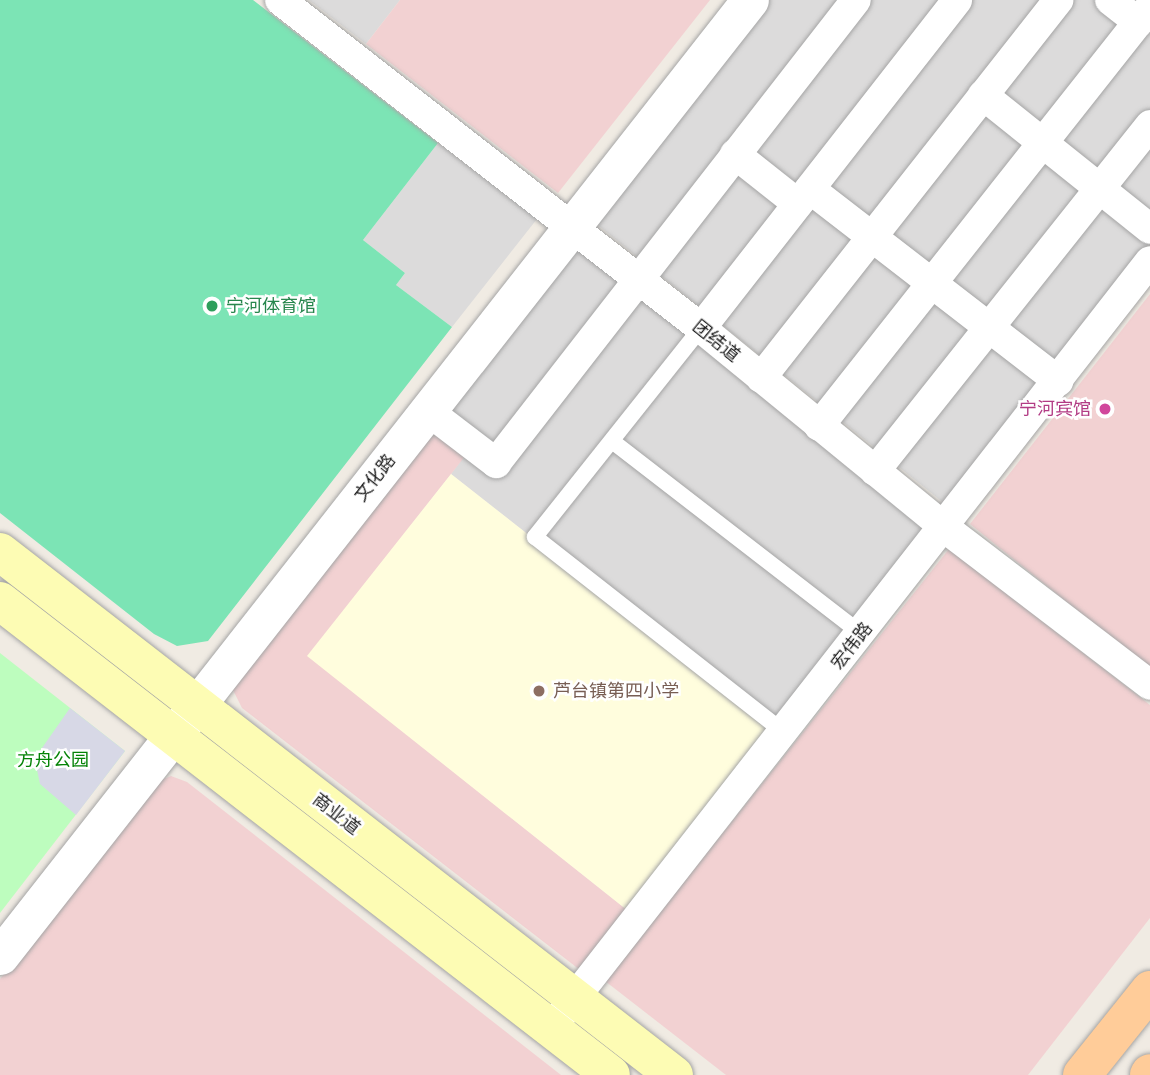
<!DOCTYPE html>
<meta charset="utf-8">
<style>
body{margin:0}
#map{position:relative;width:1150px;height:1075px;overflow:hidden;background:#f0ebe3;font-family:"Fira Sans","Noto Sans SC",sans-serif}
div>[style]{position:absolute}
.residential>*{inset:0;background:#dcdbdb}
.commercial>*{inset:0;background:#f2d1d2}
.education>*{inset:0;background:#fffddd}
.park>*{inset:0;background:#bdfdbe}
.pitch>*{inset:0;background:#7ce4b5}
.plaza>*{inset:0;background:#d7d8e6}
.roads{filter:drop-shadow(0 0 2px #a5a5a5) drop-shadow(0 0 2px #a5a5a5)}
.service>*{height:16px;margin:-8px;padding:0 8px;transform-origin:8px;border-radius:8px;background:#fff}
.minor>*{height:30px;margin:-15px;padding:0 15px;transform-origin:15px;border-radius:15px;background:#fff}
.tertiary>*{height:37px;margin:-18.5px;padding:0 18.5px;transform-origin:18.5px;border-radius:18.5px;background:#fff}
.secondary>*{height:38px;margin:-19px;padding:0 19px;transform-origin:19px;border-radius:19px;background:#fdfcb4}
.primary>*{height:38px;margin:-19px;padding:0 19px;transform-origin:19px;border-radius:19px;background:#fc9}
.dots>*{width:19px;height:19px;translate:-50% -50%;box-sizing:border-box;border:4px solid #fff;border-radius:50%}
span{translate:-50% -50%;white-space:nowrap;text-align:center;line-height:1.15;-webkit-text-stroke:5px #fff;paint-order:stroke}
.leisure-label{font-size:18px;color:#27864d}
.left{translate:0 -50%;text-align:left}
.street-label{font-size:18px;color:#1e1e1e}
.hotel-label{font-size:18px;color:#b23c85}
.right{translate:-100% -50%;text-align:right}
.education-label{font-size:18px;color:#785e54}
.park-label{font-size:18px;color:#058307}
</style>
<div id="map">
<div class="residential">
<div style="clip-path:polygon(309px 0,400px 0,366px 44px)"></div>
<div style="clip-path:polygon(768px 0,1150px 0,1150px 242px,945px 504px,594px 222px)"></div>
<div style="clip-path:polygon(438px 143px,537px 219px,452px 327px,396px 285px,405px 273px,363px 240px)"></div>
<div style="clip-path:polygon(576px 245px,930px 526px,772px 726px,451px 474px,465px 455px,433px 429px)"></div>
</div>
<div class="commercial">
<div style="clip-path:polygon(400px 0,710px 0,558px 193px,366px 44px)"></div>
<div style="clip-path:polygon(1150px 294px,1150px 669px,970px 524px)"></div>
<div style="clip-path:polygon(433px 429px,466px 455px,308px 656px,627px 910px,580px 970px,242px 708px,231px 686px)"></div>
<div style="clip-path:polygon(949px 549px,1150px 705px,1150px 918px,1028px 1075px,726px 1075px,605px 981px)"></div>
<div style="clip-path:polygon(171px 776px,187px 782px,561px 1075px,0 1075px,0 979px,156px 782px)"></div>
</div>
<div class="education">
<div style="clip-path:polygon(451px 474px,772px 726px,627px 910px,307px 656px)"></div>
</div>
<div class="park">
<div style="clip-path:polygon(0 653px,125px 751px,0 913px)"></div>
</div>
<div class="pitch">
<div style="clip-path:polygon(0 0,253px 0,438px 143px,363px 240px,405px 273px,396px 285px,452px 327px,208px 641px,177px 646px,154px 634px,0 513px)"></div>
</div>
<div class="plaza">
<div style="clip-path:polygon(70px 708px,125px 751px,76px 815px,40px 784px,36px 765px,42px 748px)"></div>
</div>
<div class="roads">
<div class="service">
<div style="left:701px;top:328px;width:267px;rotate:128.5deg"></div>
<div style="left:535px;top:537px;width:318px;rotate:38.1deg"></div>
<div style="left:612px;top:441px;width:316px;rotate:37.7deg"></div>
</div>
<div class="minor">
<div style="left:280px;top:0;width:534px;rotate:37.92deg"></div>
<div style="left:701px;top:328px;width:315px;rotate:39.3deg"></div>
<div style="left:945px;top:528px;width:258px;rotate:37.4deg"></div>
<div style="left:1110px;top:0;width:36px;rotate:38deg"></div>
<div style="left:983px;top:95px;width:214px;rotate:38.7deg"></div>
<div style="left:735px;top:154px;width:80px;rotate:38.4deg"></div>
<div style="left:810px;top:189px;width:314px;rotate:37.7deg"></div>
<div style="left:701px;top:328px;width:416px;rotate:-52deg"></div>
<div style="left:761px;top:378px;width:481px;rotate:-51.8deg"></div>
<div style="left:428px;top:411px;width:86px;rotate:37.4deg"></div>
<div style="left:496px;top:463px;width:586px;rotate:-52.13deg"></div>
<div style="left:819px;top:426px;width:534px;rotate:-51.69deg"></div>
<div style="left:875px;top:471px;width:442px;rotate:-51.5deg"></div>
<div style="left:562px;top:1014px;width:955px;rotate:-52.01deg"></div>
</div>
<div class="tertiary">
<div style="left:0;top:956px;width:1215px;rotate:-51.89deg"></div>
</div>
<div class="secondary">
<div style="left:0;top:552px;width:853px;rotate:37.81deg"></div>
<div style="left:0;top:601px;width:773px;rotate:37.8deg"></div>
</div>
<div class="primary">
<div style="left:1082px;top:1075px;width:109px;rotate:-51.3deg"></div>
<div style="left:1149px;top:1075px;width:2px;rotate:-63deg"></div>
</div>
</div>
<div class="dots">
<div style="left:212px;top:306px;background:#2e9e5b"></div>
<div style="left:1105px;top:409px;background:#d1479c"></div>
<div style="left:539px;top:691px;background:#8d6e63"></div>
</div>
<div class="leisure-label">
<span class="left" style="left:226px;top:306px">宁河体育馆</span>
</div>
<div class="street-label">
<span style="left:716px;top:341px;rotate:39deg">团结道</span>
<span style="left:375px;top:478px;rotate:-52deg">文化路</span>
<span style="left:852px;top:646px;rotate:-52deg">宏伟路</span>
<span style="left:336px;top:814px;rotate:38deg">商业道</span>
</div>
<div class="hotel-label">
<span class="right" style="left:1091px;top:409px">宁河宾馆</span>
</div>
<div class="education-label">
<span class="left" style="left:553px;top:691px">芦台镇第四小学</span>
</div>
<div class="park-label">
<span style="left:53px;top:760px">方舟公园</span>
</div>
</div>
